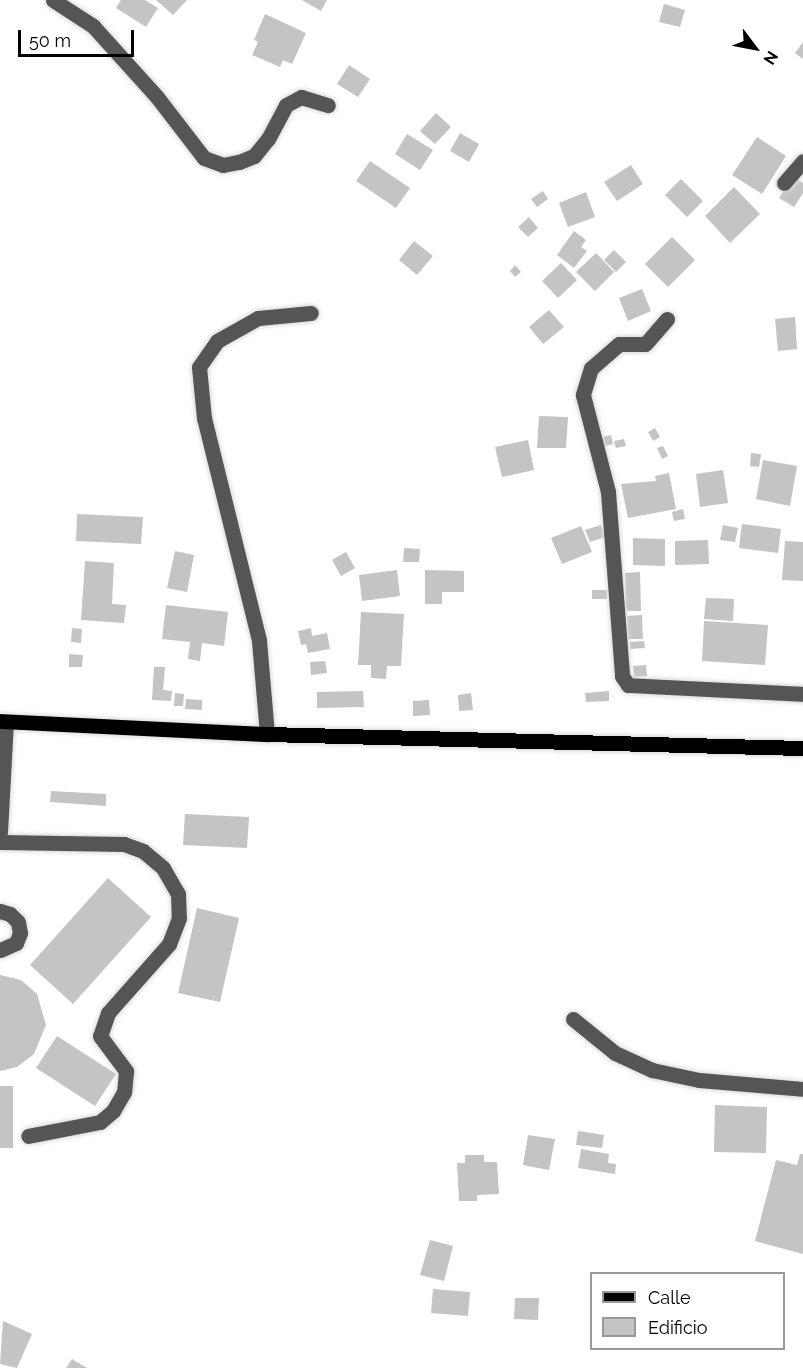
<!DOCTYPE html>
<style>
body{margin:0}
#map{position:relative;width:803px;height:1368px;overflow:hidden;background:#fff;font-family:Raleway,sans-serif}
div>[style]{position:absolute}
.building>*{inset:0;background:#c4c4c4}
.roads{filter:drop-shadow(0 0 2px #dbdbdb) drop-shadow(0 0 2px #dbdbdb)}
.minor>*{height:15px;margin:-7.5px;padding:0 7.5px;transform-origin:7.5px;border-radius:7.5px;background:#555}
.major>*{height:15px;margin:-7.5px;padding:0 7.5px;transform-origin:7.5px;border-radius:7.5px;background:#000}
span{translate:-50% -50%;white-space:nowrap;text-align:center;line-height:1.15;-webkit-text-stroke:4.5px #fff;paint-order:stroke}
.legend{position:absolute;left:590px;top:1272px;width:195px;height:78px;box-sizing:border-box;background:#fff;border:2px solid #999;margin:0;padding:8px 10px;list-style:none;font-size:18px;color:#000}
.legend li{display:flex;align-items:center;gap:12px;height:30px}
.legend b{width:30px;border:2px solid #999}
.north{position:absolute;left:725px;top:18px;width:60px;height:60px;-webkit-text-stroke:4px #fff;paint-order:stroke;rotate:122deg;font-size:16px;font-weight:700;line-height:24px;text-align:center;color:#000}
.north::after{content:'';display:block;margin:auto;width:21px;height:27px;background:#000;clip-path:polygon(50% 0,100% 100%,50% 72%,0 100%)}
.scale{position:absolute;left:18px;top:30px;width:116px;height:27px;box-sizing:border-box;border:3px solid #000;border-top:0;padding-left:8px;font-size:18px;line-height:21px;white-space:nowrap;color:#000;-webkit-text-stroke:4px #fff;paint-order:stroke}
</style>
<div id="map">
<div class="building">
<div style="clip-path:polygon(121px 0,145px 0,158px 8px,146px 27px,116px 8px)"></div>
<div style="clip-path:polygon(156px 0,187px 0,173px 15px)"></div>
<div style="clip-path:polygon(302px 0,327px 0,321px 11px)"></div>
<div style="clip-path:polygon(664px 4px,685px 10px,680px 27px,659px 22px)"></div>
<div style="clip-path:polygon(265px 14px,306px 33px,292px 64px,283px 60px,280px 67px,252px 55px,258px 42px,254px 40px)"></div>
<div style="clip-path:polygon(803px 42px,803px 59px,795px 53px)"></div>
<div style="clip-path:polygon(349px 65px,370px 79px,358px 97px,337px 84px)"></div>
<div style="clip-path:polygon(436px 113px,451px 127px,435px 144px,420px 131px)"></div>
<div style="clip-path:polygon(460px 133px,479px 144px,469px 162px,450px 151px)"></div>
<div style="clip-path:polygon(407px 134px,433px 150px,420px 170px,395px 154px)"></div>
<div style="clip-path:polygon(757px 137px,786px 156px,762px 194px,732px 175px)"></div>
<div style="clip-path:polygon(370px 161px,410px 188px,396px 208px,356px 181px)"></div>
<div style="clip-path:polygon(631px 165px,643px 184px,617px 201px,604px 182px)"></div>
<div style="clip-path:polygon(793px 176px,803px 183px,803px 193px,794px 207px,779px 198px)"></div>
<div style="clip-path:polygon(681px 179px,703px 201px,687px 217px,665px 195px)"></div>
<div style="clip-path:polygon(734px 187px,760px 214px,730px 243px,705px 216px)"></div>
<div style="clip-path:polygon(543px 191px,548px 199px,537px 207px,531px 199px)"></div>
<div style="clip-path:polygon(586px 192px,595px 217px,568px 227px,559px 203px)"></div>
<div style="clip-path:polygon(529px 217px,538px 228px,528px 237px,518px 227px)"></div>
<div style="clip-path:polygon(574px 231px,586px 240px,581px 247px,587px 251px,574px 268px,557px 255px)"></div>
<div style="clip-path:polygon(672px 237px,695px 260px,668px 287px,645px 264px)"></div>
<div style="clip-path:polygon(414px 241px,433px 256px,417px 275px,399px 260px)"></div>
<div style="clip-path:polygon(614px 250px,626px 262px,616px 272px,604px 260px)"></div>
<div style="clip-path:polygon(596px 253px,614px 272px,595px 291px,576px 272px)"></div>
<div style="clip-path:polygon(561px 263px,577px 280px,558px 298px,542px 281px)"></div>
<div style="clip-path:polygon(515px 265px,521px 272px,515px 277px,510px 271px)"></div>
<div style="clip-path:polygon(642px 289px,651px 311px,628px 321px,619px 298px)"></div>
<div style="clip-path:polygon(549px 310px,564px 327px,543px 344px,529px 327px)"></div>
<div style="clip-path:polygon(795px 317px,797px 349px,778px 351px,775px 319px)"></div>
<div style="clip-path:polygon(539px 416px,568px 417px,566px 448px,537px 448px)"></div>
<div style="clip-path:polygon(655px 428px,660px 437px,653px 441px,648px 432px)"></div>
<div style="clip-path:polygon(611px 435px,613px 444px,602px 447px,600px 438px)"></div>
<div style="clip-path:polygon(624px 439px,626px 446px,616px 448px,614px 441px)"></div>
<div style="clip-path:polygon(528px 440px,534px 470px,502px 477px,495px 447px)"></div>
<div style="clip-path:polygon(663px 446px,668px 456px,662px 459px,657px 448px)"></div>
<div style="clip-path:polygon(751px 453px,761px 454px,759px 467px,750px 466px)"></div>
<div style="clip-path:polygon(763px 460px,797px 466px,790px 506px,756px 499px)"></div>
<div style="clip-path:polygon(723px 470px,728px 503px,700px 507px,696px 474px)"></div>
<div style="clip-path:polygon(669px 473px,676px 509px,628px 518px,621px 484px,656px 481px,655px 476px)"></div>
<div style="clip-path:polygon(683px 509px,685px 519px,674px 521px,672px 512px)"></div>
<div style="clip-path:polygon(77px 514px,143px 517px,141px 544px,76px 541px)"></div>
<div style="clip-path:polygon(742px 524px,781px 529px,778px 553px,739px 548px)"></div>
<div style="clip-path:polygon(601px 525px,605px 537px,590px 542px,585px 530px)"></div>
<div style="clip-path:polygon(723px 525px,738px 528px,735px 542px,720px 540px)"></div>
<div style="clip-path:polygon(581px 526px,592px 552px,562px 564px,551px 538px)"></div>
<div style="clip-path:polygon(633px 538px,665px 539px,665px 566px,633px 565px)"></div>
<div style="clip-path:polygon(708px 540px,709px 564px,675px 565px,675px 541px)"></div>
<div style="clip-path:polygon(785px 541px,803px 542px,803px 581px,782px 580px)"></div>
<div style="clip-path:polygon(404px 548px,420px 549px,419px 562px,403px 562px)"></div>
<div style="clip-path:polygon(175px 551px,194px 555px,187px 592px,167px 588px)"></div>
<div style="clip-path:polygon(346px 552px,355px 568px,341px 576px,332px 560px)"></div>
<div style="clip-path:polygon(85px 561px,114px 563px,112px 604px,126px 605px,124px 623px,81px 620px)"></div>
<div style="clip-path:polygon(397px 570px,400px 596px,362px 601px,359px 575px)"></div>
<div style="clip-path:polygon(425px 570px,464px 571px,464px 592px,442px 592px,442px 604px,425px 604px)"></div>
<div style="clip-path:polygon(640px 572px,641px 611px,626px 611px,625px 573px)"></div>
<div style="clip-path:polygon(592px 590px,607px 590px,607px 599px,592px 599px)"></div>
<div style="clip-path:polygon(706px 598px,734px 599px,733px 621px,704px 619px)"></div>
<div style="clip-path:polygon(166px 605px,228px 612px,224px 646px,202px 643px,200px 661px,188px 659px,190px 642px,162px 639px)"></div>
<div style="clip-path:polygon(361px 612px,404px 614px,401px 666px,387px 666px,386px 679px,371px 678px,371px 665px,358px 665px)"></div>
<div style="clip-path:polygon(642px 615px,643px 639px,628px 639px,627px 616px)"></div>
<div style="clip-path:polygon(704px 621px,768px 625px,765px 665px,702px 661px)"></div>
<div style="clip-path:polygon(72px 628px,82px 629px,81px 643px,71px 642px)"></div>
<div style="clip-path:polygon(311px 628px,312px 636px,327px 633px,330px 649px,308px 653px,306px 644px,301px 645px,298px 631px)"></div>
<div style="clip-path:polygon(644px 641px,645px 648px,630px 649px,630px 642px)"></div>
<div style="clip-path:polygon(69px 654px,83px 655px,82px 667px,69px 667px)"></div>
<div style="clip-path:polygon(325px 661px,327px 673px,311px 675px,310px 662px)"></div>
<div style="clip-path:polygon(646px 665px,647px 676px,634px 677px,633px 666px)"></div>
<div style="clip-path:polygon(154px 667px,165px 667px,163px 690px,172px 691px,171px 701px,152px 700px)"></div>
<div style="clip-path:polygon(363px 691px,364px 707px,317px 708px,317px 692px)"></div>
<div style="clip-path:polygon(609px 691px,609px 701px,586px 702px,585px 693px)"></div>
<div style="clip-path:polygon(175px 693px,184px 694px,183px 706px,174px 706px)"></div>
<div style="clip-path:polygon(471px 693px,473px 710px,459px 711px,458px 695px)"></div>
<div style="clip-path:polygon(186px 699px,202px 700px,202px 710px,185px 709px)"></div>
<div style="clip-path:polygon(429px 700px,430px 715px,413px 716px,413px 701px)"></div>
<div style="clip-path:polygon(51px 791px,106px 794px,106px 806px,50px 802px)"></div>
<div style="clip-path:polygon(185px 814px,249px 817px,247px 848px,183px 845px)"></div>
<div style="clip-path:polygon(108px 878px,151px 917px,73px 1004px,30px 965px)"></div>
<div style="clip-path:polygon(197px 908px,239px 918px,220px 1002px,178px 993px)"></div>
<div style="clip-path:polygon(0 975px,21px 980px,37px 994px,46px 1025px,34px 1054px,17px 1067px,0 1071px)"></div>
<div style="clip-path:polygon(57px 1036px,116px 1074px,95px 1106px,36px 1068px)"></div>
<div style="clip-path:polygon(0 1086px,13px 1086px,13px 1148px,0 1148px)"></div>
<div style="clip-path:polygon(715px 1105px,767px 1107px,766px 1153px,714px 1152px)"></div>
<div style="clip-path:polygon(578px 1131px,604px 1135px,602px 1148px,576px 1145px)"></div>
<div style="clip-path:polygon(528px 1135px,555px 1139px,549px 1170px,523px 1165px)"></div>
<div style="clip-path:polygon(581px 1149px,609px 1154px,608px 1163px,616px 1164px,615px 1174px,578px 1168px)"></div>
<div style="clip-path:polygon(800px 1154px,803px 1154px,803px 1254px,755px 1241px,776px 1160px,797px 1165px)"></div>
<div style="clip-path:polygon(465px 1155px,484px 1155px,484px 1162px,497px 1162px,499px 1194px,477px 1195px,477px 1201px,459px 1201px,457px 1163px,465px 1163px)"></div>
<div style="clip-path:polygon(430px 1240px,453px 1246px,444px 1281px,420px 1275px)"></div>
<div style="clip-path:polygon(433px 1289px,470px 1292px,468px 1316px,431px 1313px)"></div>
<div style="clip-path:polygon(515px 1298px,539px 1298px,538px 1320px,514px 1319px)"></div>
<div style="clip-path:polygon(3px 1321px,32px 1334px,17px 1368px,0 1364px)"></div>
<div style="clip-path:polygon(72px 1359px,87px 1368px,66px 1368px)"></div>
</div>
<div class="roads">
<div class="minor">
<div style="left:53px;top:0;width:48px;rotate:33deg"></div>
<div style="left:93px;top:26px;width:96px;rotate:48deg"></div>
<div style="left:157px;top:97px;width:77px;rotate:52.4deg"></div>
<div style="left:204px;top:158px;width:20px;rotate:20deg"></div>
<div style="left:223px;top:165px;width:16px;rotate:-11deg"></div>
<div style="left:239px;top:162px;width:16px;rotate:-22deg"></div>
<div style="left:254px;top:156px;width:22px;rotate:-51deg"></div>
<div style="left:268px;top:139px;width:38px;rotate:-62deg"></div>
<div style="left:286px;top:105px;width:17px;rotate:-28deg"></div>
<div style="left:301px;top:97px;width:28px;rotate:17deg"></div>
<div style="left:784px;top:183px;width:29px;rotate:-49deg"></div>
<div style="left:667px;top:319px;width:33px;rotate:131deg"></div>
<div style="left:645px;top:344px;width:26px;rotate:180deg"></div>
<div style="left:619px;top:344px;width:37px;rotate:139deg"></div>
<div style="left:591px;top:368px;width:28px;rotate:107deg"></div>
<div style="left:583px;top:395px;width:100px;rotate:75.5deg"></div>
<div style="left:608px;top:492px;width:185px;rotate:85.6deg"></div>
<div style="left:622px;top:676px;width:11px;rotate:56deg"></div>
<div style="left:628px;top:685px;width:175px;rotate:2.9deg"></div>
<div style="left:267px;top:734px;width:94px;rotate:-94.9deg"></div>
<div style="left:259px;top:640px;width:229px;rotate:-103.9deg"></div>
<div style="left:204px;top:418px;width:51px;rotate:-95.6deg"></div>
<div style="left:199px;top:367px;width:32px;rotate:-55deg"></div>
<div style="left:217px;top:341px;width:47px;rotate:-29.3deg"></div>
<div style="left:258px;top:318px;width:53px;rotate:-5.4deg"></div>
<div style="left:0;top:832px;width:110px;rotate:-86.9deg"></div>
<div style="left:0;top:842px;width:124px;rotate:0.9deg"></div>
<div style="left:124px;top:844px;width:20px;rotate:20deg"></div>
<div style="left:143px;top:851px;width:26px;rotate:40deg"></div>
<div style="left:163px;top:868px;width:30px;rotate:60deg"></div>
<div style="left:178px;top:894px;width:24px;rotate:88deg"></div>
<div style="left:179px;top:918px;width:28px;rotate:111deg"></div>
<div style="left:169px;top:944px;width:92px;rotate:131.5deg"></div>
<div style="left:108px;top:1013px;width:24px;rotate:109deg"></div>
<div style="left:100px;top:1036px;width:44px;rotate:53.4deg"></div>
<div style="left:126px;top:1071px;width:21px;rotate:95deg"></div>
<div style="left:124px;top:1092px;width:22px;rotate:120deg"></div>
<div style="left:113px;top:1111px;width:17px;rotate:140deg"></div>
<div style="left:100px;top:1122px;width:73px;rotate:169deg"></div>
<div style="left:0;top:911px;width:10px;rotate:17deg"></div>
<div style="left:10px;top:914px;width:11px;rotate:45deg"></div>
<div style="left:18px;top:922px;width:11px;rotate:80deg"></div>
<div style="left:20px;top:933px;width:11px;rotate:112deg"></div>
<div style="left:16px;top:943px;width:17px;rotate:156deg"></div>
<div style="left:573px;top:1019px;width:54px;rotate:39deg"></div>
<div style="left:615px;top:1053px;width:41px;rotate:24.7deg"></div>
<div style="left:652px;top:1070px;width:48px;rotate:12deg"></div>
<div style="left:699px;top:1080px;width:104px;rotate:4.9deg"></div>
</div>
<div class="major">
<div style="left:0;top:721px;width:267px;rotate:2.8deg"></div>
<div style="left:267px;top:734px;width:536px;rotate:1.5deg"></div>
</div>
</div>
<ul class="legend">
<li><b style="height:8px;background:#000"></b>Calle</li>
<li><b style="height:16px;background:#c4c4c4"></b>Edificio</li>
</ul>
<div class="north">N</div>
<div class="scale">50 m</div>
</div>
